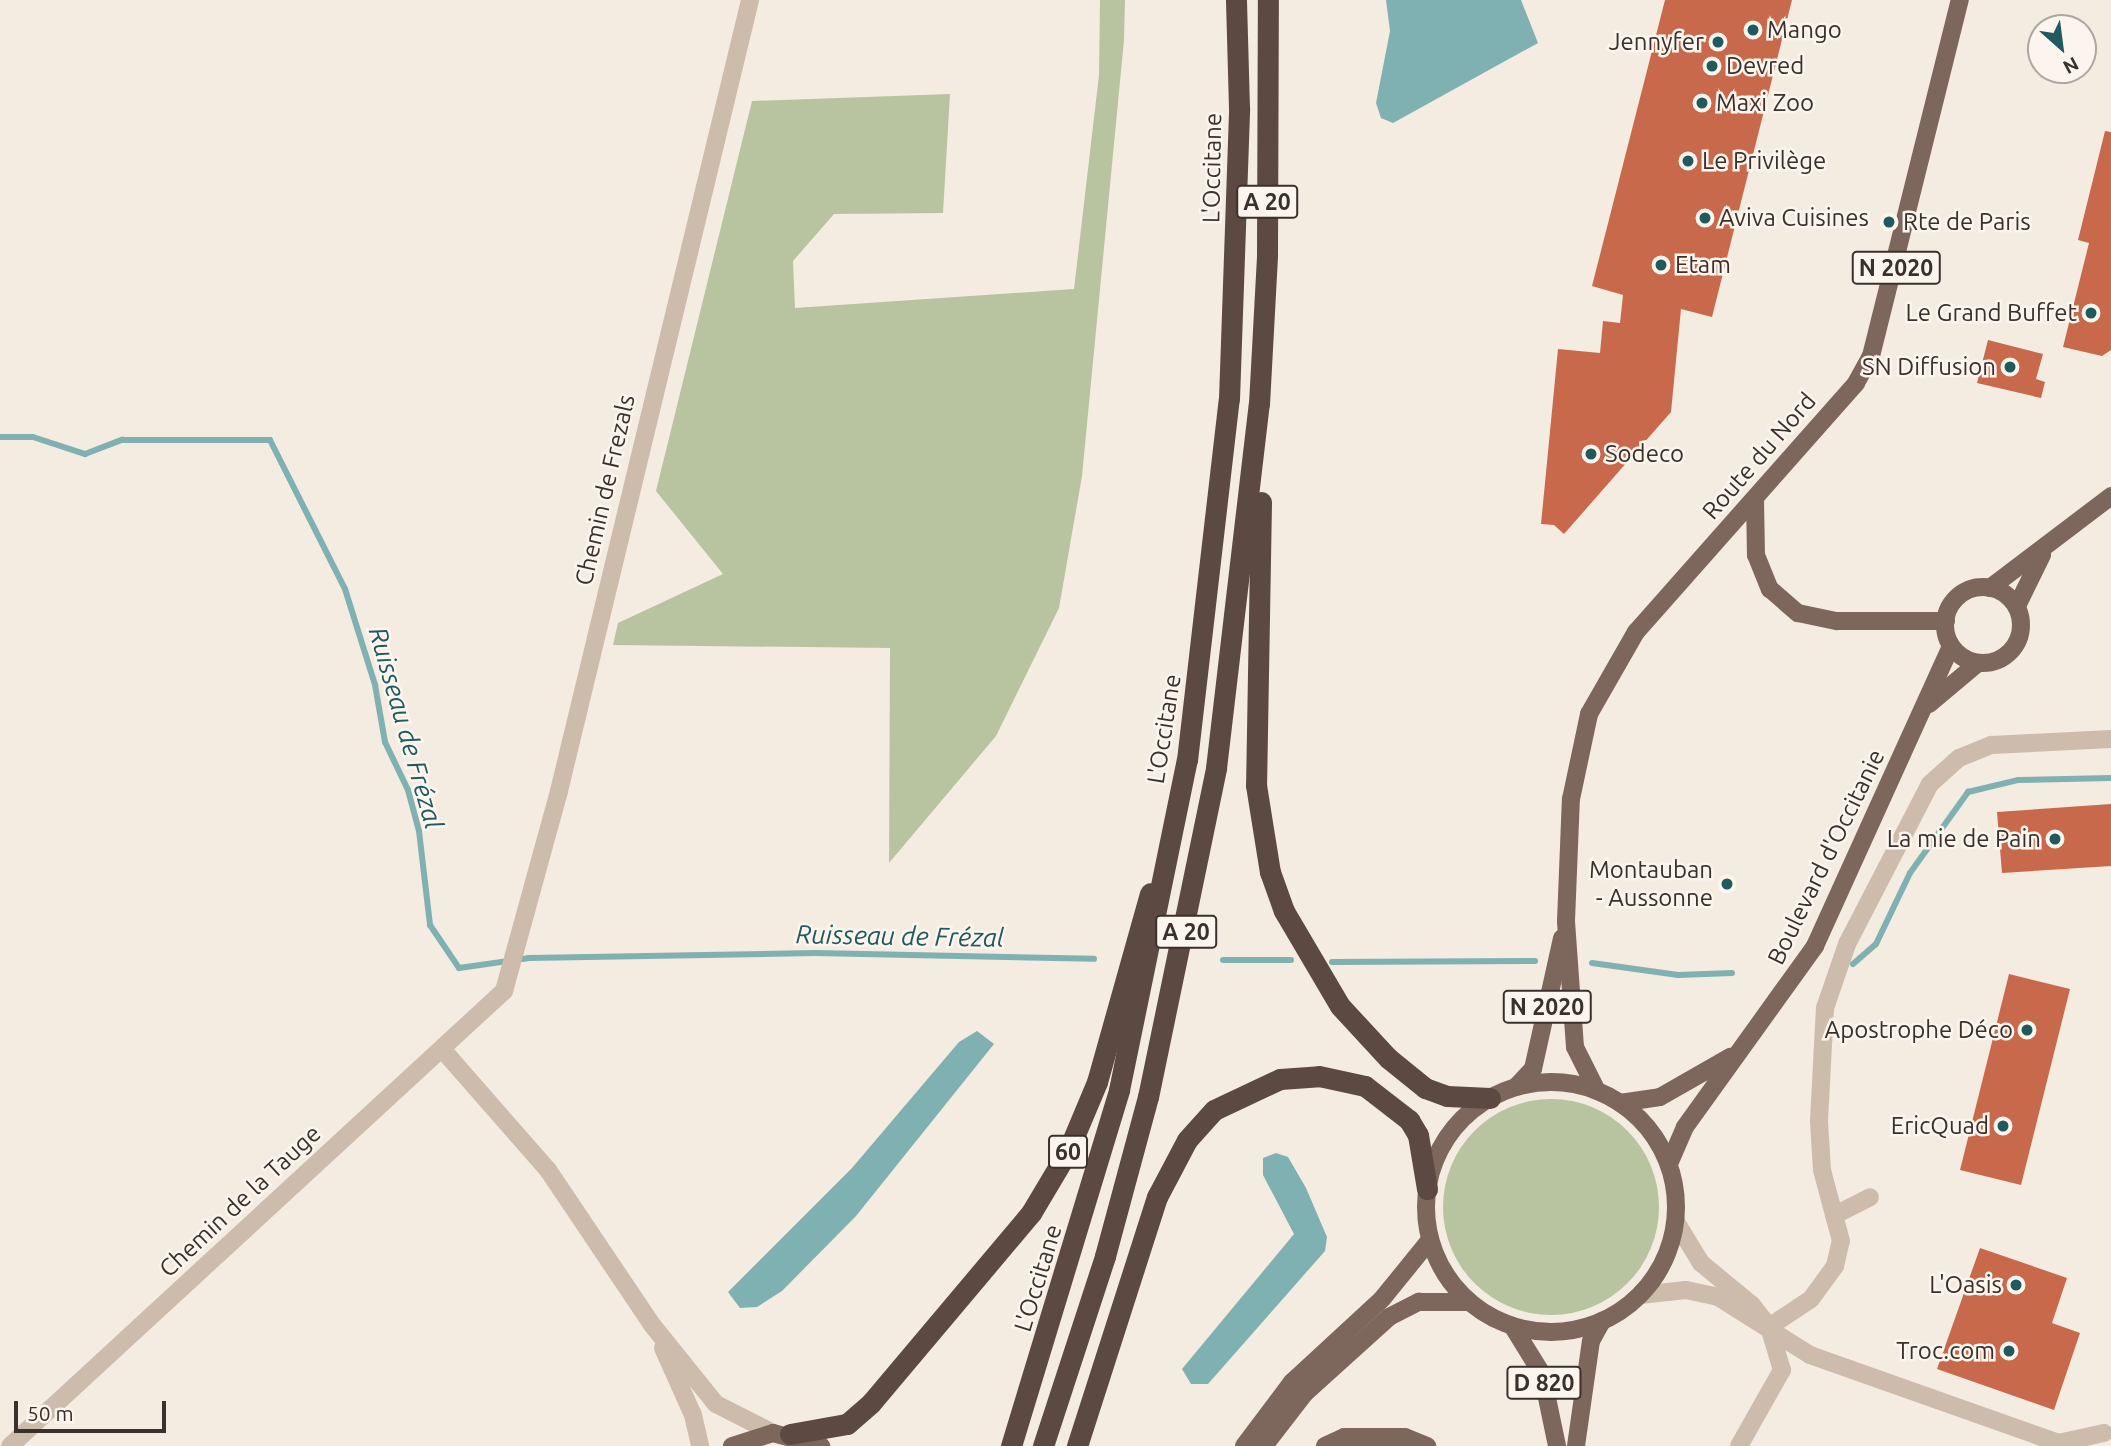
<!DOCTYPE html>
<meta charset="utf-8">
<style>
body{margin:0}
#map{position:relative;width:2111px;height:1446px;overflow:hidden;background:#f4ebe1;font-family:Ubuntu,sans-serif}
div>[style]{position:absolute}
.green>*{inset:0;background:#b8c4a0}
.round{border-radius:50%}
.water>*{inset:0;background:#7fb0b2}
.stream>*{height:6px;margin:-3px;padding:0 3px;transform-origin:3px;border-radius:3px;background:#7fb0b2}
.building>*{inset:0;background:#c8694b}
.street>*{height:18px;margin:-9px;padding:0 9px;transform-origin:9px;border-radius:9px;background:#cdbbac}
.primary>*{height:18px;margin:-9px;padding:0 9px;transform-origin:9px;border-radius:9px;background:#7d675c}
.primary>.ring{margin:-9px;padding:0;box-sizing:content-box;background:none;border:18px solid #7d675c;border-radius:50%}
.highway>*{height:21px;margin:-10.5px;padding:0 10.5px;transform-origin:10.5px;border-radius:10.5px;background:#5c4a42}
.dots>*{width:19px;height:19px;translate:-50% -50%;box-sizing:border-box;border:4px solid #fbf5ee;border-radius:50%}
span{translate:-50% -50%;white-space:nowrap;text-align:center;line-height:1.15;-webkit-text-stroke:5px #fbf5ee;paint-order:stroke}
.shield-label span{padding:2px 5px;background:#fbf5ee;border:2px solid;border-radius:5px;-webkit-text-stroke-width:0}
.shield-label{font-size:23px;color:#3b302b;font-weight:700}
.poi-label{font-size:24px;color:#3b302b}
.left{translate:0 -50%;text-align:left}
.right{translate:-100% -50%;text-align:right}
.street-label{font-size:24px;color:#3b302b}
.water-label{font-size:26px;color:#1f5a5e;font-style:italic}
.north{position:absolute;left:2027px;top:14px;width:70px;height:70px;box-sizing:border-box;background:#fbf5ee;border:2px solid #aea6a0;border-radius:50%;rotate:152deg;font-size:19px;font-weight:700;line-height:28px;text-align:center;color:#3b302b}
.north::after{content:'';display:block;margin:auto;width:24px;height:32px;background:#1f5a5e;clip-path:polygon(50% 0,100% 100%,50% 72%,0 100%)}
.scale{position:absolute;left:14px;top:1401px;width:152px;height:32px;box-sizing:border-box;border:4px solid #3b302b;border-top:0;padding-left:9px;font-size:21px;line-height:24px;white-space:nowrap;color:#3b302b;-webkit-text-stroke:5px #fbf5ee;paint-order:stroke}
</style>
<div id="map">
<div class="green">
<div style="clip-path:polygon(1100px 0,1125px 0,1124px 40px,1082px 476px,1059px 608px,996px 736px,889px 863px,890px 648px,613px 645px,618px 623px,723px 574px,656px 491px,752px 101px,950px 94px,943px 213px,834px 214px,793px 261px,795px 308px,1074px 289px,1099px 75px)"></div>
<div class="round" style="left:1443px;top:1099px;width:216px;height:216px"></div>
</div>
<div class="water">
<div style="clip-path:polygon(1386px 0,1521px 0,1538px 43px,1393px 123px,1381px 118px,1376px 103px,1390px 31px)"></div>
<div style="clip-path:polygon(977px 1031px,994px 1044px,856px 1216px,782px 1291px,757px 1307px,740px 1308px,728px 1292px,852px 1168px,959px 1042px)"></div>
<div style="clip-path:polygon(1276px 1153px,1288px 1157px,1306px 1188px,1327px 1237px,1325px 1251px,1208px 1384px,1191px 1384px,1182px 1369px,1294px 1234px,1263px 1175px,1263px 1158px)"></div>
</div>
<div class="stream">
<div style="left:0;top:437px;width:33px"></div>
<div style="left:33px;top:437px;width:55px;rotate:18.1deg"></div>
<div style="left:85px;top:454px;width:40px;rotate:-21deg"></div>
<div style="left:122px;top:440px;width:148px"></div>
<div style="left:270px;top:440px;width:167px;rotate:63.3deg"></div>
<div style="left:345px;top:589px;width:101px;rotate:72.6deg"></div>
<div style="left:375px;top:685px;width:58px;rotate:80deg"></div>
<div style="left:385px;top:742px;width:53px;rotate:64.4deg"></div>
<div style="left:408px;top:790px;width:42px;rotate:75deg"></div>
<div style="left:419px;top:831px;width:95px;rotate:83.3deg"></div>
<div style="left:430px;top:925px;width:52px;rotate:56deg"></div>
<div style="left:459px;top:968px;width:71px;rotate:-8.1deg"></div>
<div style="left:529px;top:958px;width:286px;rotate:-1deg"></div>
<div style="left:815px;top:953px;width:279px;rotate:1.2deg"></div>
<div style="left:1223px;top:960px;width:68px"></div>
<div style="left:1332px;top:962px;width:203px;rotate:-0.3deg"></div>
<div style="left:1592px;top:963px;width:87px;rotate:7.9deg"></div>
<div style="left:1678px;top:975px;width:54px;rotate:-2.1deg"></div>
<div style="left:1853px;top:964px;width:30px;rotate:-41deg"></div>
<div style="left:1876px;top:944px;width:79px;rotate:-64.4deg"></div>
<div style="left:1910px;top:873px;width:100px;rotate:-54.4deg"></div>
<div style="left:1968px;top:792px;width:51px;rotate:-13.5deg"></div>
<div style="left:2018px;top:780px;width:93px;rotate:-1.2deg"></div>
</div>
<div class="building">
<div style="clip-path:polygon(1665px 0,1792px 0,1712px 317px,1681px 309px,1671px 412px,1564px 534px,1554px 525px,1541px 524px,1558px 349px,1600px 353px,1603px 321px,1620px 323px,1623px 295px,1592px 286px)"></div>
<div style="clip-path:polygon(2105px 131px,2111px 132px,2111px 350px,2102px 356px,2063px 347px,2089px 243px,2078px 240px)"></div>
<div style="clip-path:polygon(1988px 340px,2043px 354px,2036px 379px,2045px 382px,2041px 398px,1977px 383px)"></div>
<div style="clip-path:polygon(2111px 804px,2111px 866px,2002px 873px,1997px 812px)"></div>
<div style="clip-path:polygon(2009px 974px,2070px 989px,2021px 1185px,1960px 1170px)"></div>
<div style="clip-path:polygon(1980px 1248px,2067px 1278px,2052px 1323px,2080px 1333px,2054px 1410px,1937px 1369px)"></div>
</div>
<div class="street">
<div style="left:442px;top:1049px;width:161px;rotate:48.8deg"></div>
<div style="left:548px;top:1170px;width:188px;rotate:56.1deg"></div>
<div style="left:653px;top:1326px;width:100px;rotate:51.1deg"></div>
<div style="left:716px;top:1404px;width:64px;rotate:27deg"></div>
<div style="left:1837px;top:1214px;width:37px;rotate:-27deg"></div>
<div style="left:1676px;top:1222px;width:48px;rotate:58.6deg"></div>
<div style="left:1701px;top:1263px;width:66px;rotate:39.5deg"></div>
<div style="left:1752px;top:1305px;width:28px;rotate:52deg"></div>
<div style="left:1769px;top:1327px;width:45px;rotate:73.2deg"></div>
<div style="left:1782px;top:1370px;width:87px;rotate:119.5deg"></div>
<div style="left:1640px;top:1295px;width:46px;rotate:-6.2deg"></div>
<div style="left:1686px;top:1290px;width:33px;rotate:12deg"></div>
<div style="left:1718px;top:1297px;width:109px;rotate:32.2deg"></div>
<div style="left:1810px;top:1355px;width:263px;rotate:19.5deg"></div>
<div style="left:2058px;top:1443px;width:47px;rotate:-12.3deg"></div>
<div style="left:1769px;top:1327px;width:50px;rotate:-33.7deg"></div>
<div style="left:1811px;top:1299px;width:41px;rotate:-54deg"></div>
<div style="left:1835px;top:1266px;width:26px;rotate:-77deg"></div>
<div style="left:1841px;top:1241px;width:73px;rotate:-105deg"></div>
<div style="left:1822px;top:1170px;width:49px;rotate:-93.5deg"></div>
<div style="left:1819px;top:1121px;width:113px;rotate:-87deg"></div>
<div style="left:1825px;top:1008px;width:68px;rotate:-71deg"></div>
<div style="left:1847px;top:944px;width:180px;rotate:-62.6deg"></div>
<div style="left:1930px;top:784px;width:39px;rotate:-42deg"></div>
<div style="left:1959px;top:758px;width:35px;rotate:-22deg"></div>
<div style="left:1992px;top:745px;width:119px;rotate:-2.9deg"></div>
<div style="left:663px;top:1348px;width:73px;rotate:65.9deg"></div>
<div style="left:693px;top:1415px;width:32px;rotate:77deg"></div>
<div style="left:10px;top:1446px;width:672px;rotate:-42.65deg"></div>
<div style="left:504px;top:991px;width:207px;rotate:-74.6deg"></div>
<div style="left:559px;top:791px;width:814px;rotate:-76.42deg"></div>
</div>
<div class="primary">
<div style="left:1755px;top:499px;width:56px;rotate:89deg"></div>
<div style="left:1756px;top:555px;width:37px;rotate:68deg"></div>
<div style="left:1770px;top:589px;width:37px;rotate:41deg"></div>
<div style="left:1798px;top:613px;width:40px;rotate:12deg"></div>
<div style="left:1837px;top:621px;width:109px"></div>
<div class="ring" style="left:1945px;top:587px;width:58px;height:58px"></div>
<div style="left:1990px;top:588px;width:152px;rotate:-37.2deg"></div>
<div style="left:2017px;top:606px;width:57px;rotate:-63.9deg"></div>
<div style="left:1929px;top:704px;width:64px;rotate:-39.9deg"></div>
<div class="ring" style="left:1426px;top:1082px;width:232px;height:232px"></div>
<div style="left:1516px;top:1087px;width:25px;rotate:-47deg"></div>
<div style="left:1533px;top:1069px;width:134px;rotate:-77.5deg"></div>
<div style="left:1597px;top:1091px;width:49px;rotate:-116.6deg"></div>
<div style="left:1575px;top:1047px;width:126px;rotate:-94.1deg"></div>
<div style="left:1566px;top:921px;width:122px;rotate:-87.7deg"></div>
<div style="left:1571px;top:799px;width:87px;rotate:-78deg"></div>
<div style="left:1589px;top:714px;width:95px;rotate:-60.2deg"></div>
<div style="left:1636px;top:632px;width:332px;rotate:-48.5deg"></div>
<div style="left:1856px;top:383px;width:31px;rotate:-61deg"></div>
<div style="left:1871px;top:356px;width:367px;rotate:-76deg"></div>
<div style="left:1620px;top:1103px;width:40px;rotate:-8.5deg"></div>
<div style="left:1660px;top:1097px;width:81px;rotate:-29.7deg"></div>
<div style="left:1669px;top:1164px;width:40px;rotate:-66.6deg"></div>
<div style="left:1685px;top:1127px;width:223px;rotate:-54.3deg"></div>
<div style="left:1815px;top:946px;width:329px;rotate:-65.6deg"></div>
<div style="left:1513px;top:1327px;width:55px;rotate:58.3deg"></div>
<div style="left:1542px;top:1374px;width:74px;rotate:78.2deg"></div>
<div style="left:732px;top:1446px;width:43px;rotate:-17.6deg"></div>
<div style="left:773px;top:1433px;width:50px;rotate:15.2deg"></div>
<div style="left:1244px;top:1446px;width:80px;rotate:-53.1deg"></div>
<div style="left:1292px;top:1382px;width:122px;rotate:-42.7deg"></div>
<div style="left:1382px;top:1299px;width:76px;rotate:-50.9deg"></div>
<div style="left:1264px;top:1446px;width:67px;rotate:-52.3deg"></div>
<div style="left:1305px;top:1393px;width:113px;rotate:-42.1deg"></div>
<div style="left:1389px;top:1317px;width:34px;rotate:-27deg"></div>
<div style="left:1419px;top:1302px;width:50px"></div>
<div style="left:1325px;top:1446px;width:21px;rotate:-25deg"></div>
<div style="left:1344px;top:1437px;width:61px"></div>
<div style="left:1405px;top:1437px;width:24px;rotate:22deg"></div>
<div style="left:1576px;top:1446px;width:106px;rotate:-81.9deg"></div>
<div style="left:1591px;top:1341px;width:23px;rotate:-61deg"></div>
</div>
<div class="highway">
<div style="left:1261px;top:502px;width:283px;rotate:91deg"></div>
<div style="left:1256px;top:785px;width:88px;rotate:80.9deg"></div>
<div style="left:1270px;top:872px;width:41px;rotate:70.3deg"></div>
<div style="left:1284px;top:911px;width:110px;rotate:59.5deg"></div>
<div style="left:1340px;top:1006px;width:71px;rotate:47.3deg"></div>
<div style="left:1388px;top:1058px;width:48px;rotate:39deg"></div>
<div style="left:1425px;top:1088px;width:23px;rotate:20deg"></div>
<div style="left:1447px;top:1096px;width:43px;rotate:2.7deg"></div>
<div style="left:790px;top:1434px;width:58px;rotate:-10deg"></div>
<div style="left:847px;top:1424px;width:32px;rotate:-41deg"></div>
<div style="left:871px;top:1403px;width:248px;rotate:-49.9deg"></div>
<div style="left:1031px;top:1213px;width:72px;rotate:-59.2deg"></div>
<div style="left:1068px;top:1151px;width:75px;rotate:-67.2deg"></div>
<div style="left:1097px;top:1082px;width:196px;rotate:-74.3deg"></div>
<div style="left:1011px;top:1446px;width:372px;rotate:-73.1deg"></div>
<div style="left:1119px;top:1090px;width:337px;rotate:-78.4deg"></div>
<div style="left:1187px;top:760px;width:363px;rotate:-83.4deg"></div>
<div style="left:1229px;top:399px;width:291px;rotate:-88deg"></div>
<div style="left:1239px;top:108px;width:108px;rotate:-91.6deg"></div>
<div style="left:1043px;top:1446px;width:200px;rotate:-71.9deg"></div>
<div style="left:1105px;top:1256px;width:165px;rotate:-74.9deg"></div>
<div style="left:1148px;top:1097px;width:336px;rotate:-78.3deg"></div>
<div style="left:1216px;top:768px;width:367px;rotate:-83.3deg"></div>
<div style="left:1259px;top:404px;width:150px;rotate:-86.9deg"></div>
<div style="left:1267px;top:254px;width:254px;rotate:-89.8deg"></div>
<div style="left:1077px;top:1446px;width:262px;rotate:-72.2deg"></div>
<div style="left:1157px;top:1197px;width:64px;rotate:-62.2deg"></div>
<div style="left:1187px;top:1140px;width:40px;rotate:-48deg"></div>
<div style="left:1214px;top:1110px;width:73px;rotate:-25.2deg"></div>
<div style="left:1280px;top:1079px;width:39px;rotate:-4deg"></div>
<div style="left:1319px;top:1076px;width:47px;rotate:12.3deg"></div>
<div style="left:1365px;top:1086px;width:56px;rotate:37.7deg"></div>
<div style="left:1409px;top:1120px;width:17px;rotate:59deg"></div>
<div style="left:1418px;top:1135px;width:55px;rotate:80.5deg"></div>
</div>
<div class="dots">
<div style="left:1753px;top:30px;background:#1f5a5e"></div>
<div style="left:1718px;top:42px;background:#1f5a5e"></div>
<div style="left:1712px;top:66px;background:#1f5a5e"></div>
<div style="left:1702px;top:103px;background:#1f5a5e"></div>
<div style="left:1688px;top:161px;background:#1f5a5e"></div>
<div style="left:1705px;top:218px;background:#1f5a5e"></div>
<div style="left:1889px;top:222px;background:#1f5a5e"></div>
<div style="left:1661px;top:265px;background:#1f5a5e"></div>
<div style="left:2091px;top:313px;background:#1f5a5e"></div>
<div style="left:2010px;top:367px;background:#1f5a5e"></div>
<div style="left:1591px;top:454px;background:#1f5a5e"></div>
<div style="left:2055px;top:839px;background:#1f5a5e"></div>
<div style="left:1727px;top:884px;background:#1f5a5e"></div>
<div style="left:2027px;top:1030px;background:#1f5a5e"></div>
<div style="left:2003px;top:1126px;background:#1f5a5e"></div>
<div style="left:2016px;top:1285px;background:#1f5a5e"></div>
<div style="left:2009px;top:1351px;background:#1f5a5e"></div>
</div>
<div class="shield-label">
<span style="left:1267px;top:202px">A 20</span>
<span style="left:1896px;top:268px">N 2020</span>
<span style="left:1186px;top:932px">A 20</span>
<span style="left:1547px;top:1007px">N 2020</span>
<span style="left:1068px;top:1152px">60</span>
<span style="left:1544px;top:1383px">D 820</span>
</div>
<div class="poi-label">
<span class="left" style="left:1767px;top:30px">Mango</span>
<span class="right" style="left:1704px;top:42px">Jennyfer</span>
<span class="left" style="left:1726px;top:66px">Devred</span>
<span class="left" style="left:1716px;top:103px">Maxi Zoo</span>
<span class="left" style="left:1702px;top:161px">Le Privilège</span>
<span class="left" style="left:1719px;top:218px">Aviva Cuisines</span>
<span class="left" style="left:1903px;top:222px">Rte de Paris</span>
<span class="left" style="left:1675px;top:265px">Etam</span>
<span class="right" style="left:2077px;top:313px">Le Grand Buffet</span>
<span class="right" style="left:1996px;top:367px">SN Diffusion</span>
<span class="left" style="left:1605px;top:454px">Sodeco</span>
<span class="right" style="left:2041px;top:839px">La mie de Pain</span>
<span class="right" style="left:1713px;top:884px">Montauban<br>- Aussonne</span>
<span class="right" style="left:2013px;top:1030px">Apostrophe Déco</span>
<span class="right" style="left:1989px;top:1126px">EricQuad</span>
<span class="right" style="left:2002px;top:1285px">L'Oasis</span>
<span class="right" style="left:1995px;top:1351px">Troc.com</span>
</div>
<div class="street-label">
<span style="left:1212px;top:168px;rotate:-89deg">L'Occitane</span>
<span style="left:1759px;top:456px;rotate:-49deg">Route du Nord</span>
<span style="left:605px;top:490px;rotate:-77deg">Chemin de Frezals</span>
<span style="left:1164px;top:729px;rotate:-81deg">L'Occitane</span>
<span style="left:1826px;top:857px;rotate:-64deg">Boulevard d'Occitanie</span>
<span style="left:240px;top:1201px;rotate:-43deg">Chemin de la Tauge</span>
<span style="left:1038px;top:1278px;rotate:-73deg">L'Occitane</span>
</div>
<div class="water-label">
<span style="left:406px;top:728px;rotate:74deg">Ruisseau de Frézal</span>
<span style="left:900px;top:936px;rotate:1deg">Ruisseau de Frézal</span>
</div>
<div class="north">N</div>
<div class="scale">50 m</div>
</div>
